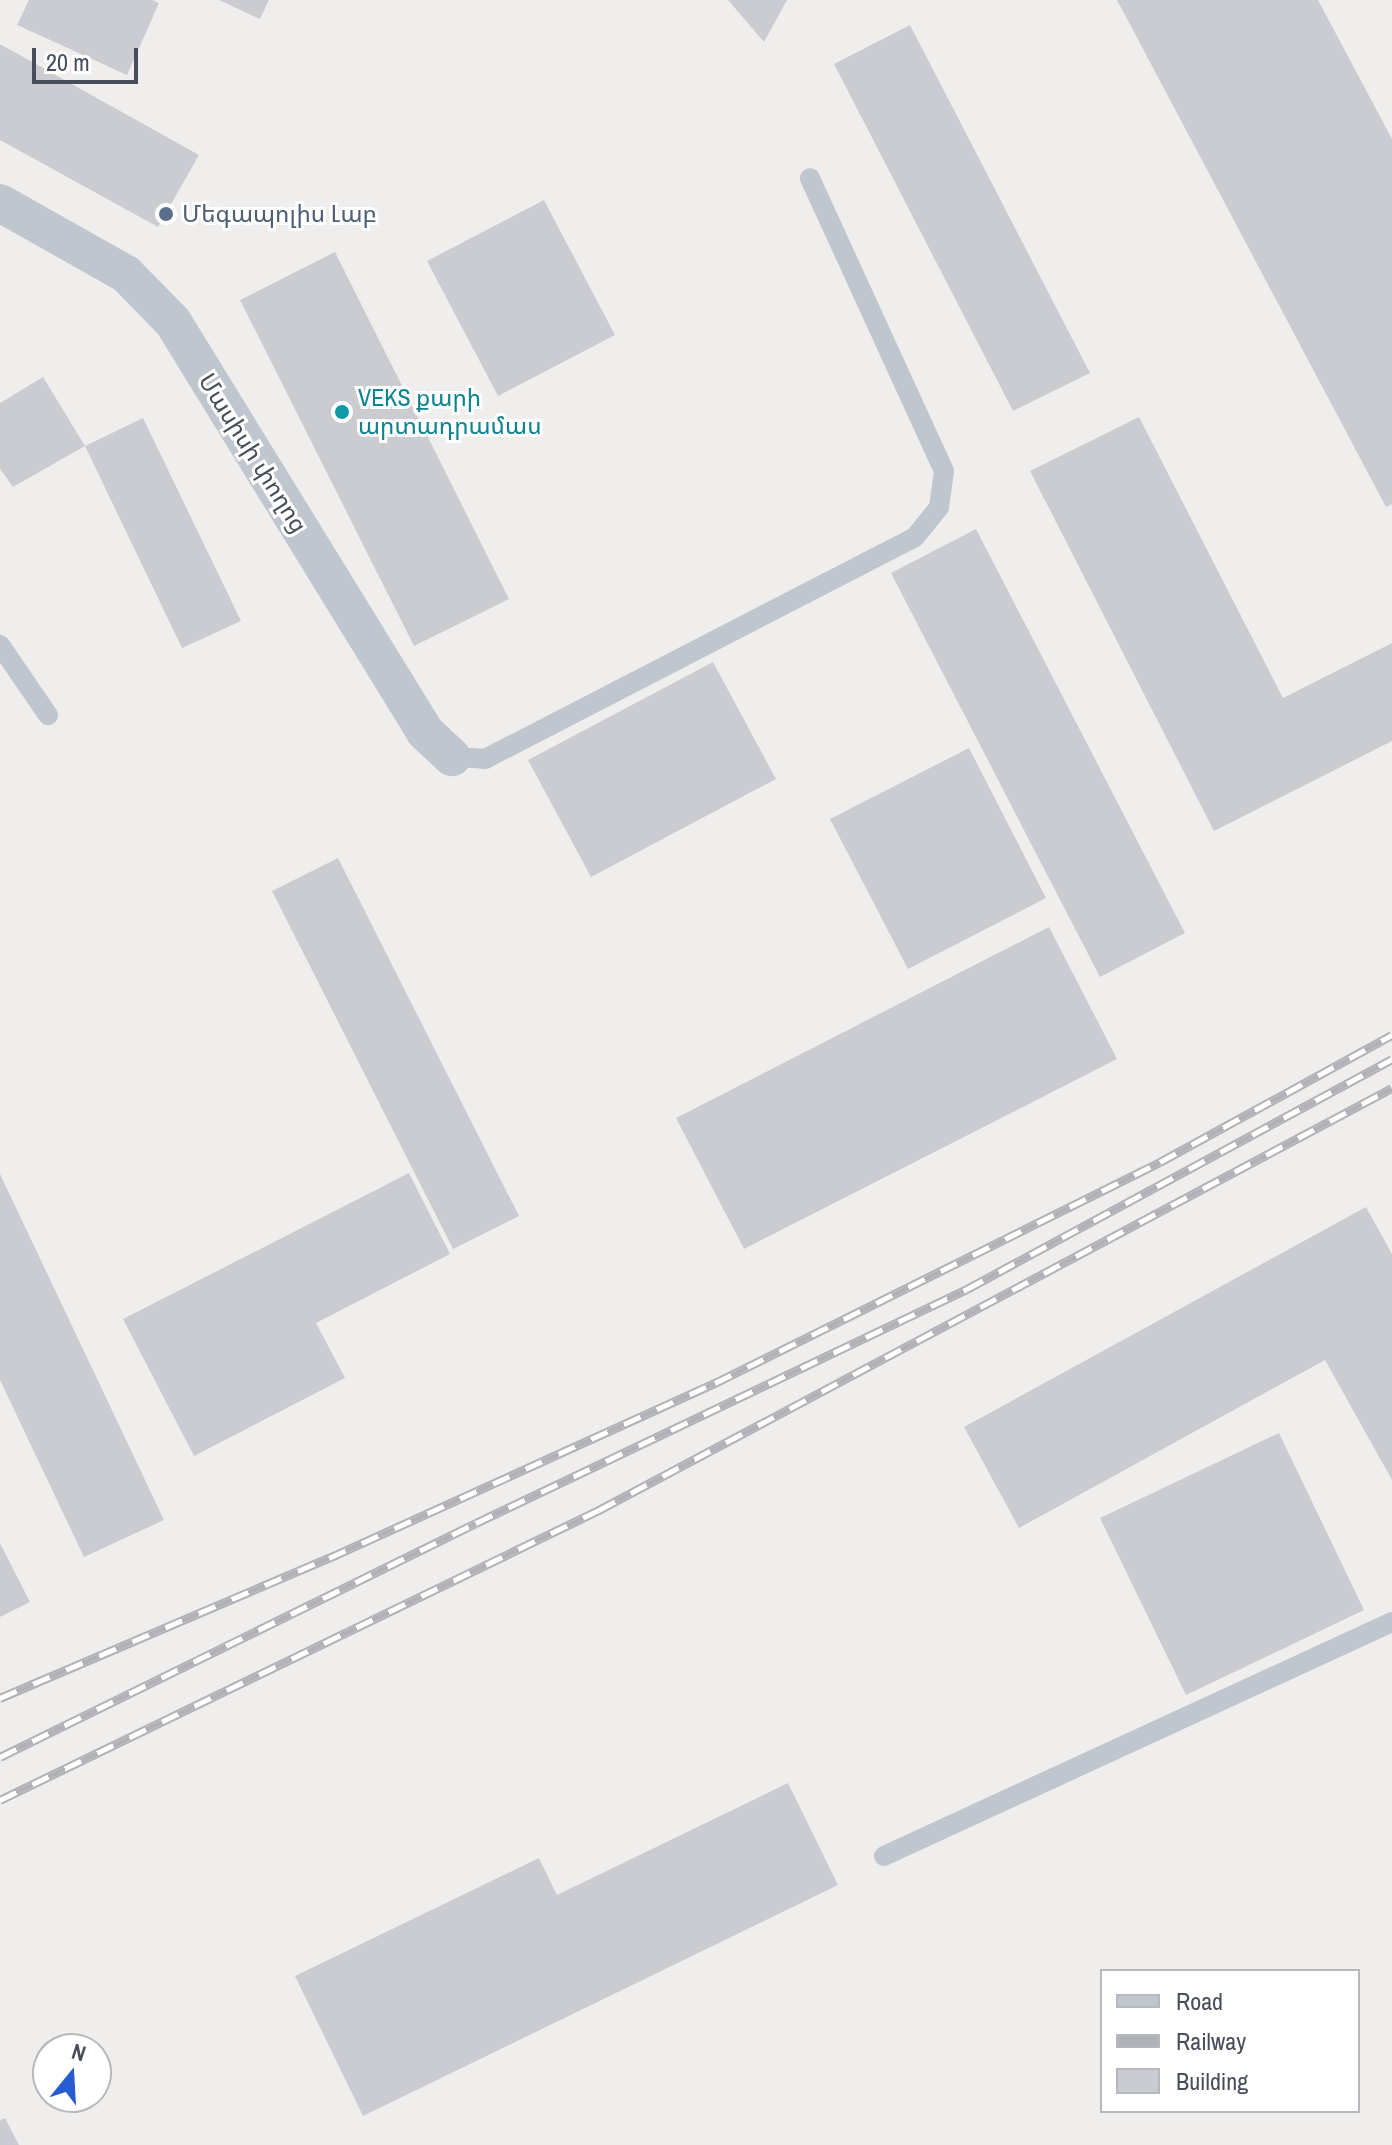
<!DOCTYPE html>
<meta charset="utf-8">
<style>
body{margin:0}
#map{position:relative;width:1392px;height:2145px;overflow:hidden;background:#f0eeed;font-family:"Archivo Narrow","Noto Sans Armenian",sans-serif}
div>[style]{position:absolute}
.building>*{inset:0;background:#caccd2}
.lane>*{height:20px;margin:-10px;padding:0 10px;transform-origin:10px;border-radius:10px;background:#bfc6ce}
.street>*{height:38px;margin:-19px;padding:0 19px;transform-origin:19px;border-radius:19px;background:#bfc6ce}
.rail>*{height:9px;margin-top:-4.5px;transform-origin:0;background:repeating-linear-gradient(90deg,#fff 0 18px,#b0b2b7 0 36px);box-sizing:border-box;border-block:2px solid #b0b2b7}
.dots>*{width:22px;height:22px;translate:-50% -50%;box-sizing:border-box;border:4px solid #fff;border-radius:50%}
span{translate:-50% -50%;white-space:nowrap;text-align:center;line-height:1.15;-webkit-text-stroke:6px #fff;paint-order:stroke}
.service-label{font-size:24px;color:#4e5e75}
.left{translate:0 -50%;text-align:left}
.culture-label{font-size:24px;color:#0d838f}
.street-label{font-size:24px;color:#474e59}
.legend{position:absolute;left:1100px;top:1969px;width:260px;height:144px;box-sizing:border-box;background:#fff;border:2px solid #b5b8bd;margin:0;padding:10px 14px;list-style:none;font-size:24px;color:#474e59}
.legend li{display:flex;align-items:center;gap:16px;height:40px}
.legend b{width:40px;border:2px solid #b5b8bd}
.north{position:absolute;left:32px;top:2033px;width:80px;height:80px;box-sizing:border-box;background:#fff;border:2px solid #b5b8bd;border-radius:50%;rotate:18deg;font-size:22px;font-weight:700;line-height:32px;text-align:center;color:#474e59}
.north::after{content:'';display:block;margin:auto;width:28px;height:36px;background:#275cd0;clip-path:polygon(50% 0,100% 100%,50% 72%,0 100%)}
.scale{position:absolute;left:32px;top:48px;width:106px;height:36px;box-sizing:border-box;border:4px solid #474e59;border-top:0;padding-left:10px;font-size:24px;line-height:28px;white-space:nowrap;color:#474e59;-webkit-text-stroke:6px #fff;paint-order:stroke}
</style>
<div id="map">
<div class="building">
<div style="clip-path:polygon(29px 0,152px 0,159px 3px,127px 75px,17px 25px)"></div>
<div style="clip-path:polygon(219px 0,269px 0,260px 19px)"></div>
<div style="clip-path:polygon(728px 0,787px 0,764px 42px)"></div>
<div style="clip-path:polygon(1117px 0,1318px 0,1392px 139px,1392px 504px,1386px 507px)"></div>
<div style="clip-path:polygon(910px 25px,1090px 373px,1013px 411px,834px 64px)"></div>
<div style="clip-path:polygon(0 44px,199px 155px,158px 227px,0 140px)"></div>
<div style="clip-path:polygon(544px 200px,615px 335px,498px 396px,427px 261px)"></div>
<div style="clip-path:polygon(335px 252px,509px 599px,414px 646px,240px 300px)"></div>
<div style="clip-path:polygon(43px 377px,85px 446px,13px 487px,0 469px,0 403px)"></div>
<div style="clip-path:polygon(1139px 417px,1283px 698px,1392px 643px,1392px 741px,1214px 831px,1030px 471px)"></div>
<div style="clip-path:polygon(143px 418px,241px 621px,182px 648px,85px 446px)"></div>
<div style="clip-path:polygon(976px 529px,1185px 933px,1100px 977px,891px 573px)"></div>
<div style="clip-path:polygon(713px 662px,776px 779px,591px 877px,528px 760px)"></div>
<div style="clip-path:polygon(969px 748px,1046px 898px,908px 969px,830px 819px)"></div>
<div style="clip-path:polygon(338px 858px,519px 1216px,453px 1249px,272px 891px)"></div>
<div style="clip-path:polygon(1049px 927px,1117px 1059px,744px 1249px,676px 1118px)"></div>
<div style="clip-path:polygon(409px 1173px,450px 1254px,316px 1323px,345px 1378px,194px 1456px,123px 1319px)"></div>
<div style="clip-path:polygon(0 1174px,164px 1520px,84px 1557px,0 1380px)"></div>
<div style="clip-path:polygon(1366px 1207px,1392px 1254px,1392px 1480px,1325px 1360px,1019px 1528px,964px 1427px)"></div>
<div style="clip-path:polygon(1279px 1433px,1364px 1610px,1186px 1695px,1100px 1518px)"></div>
<div style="clip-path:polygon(0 1543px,30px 1602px,0 1617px)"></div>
<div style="clip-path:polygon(788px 1783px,838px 1885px,363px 2116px,295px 1976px,539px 1858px,557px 1895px)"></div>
<div style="clip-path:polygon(5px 2118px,19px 2145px,0 2145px,0 2120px)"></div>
</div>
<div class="lane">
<div style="left:0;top:645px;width:85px;rotate:55.6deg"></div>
<div style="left:452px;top:757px;width:33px;rotate:3deg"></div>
<div style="left:485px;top:759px;width:484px;rotate:-27.3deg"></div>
<div style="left:915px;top:537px;width:38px;rotate:-51deg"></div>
<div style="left:939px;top:507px;width:36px;rotate:-82deg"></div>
<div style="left:944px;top:471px;width:322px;rotate:-114.6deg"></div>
<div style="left:884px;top:1856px;width:559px;rotate:-24.73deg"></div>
</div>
<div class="street">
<div style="left:0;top:203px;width:145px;rotate:29.4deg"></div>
<div style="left:126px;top:274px;width:67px;rotate:45.6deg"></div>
<div style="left:173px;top:322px;width:481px;rotate:58.4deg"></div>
<div style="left:425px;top:732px;width:37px;rotate:43deg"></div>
</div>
<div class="rail">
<div style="left:0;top:1698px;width:358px;rotate:-23.1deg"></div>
<div style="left:329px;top:1558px;width:424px;rotate:-24.4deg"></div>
<div style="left:715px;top:1383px;width:497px;rotate:-26.4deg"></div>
<div style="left:1160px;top:1162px;width:264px;rotate:-28.7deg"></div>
<div style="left:0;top:1757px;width:530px;rotate:-26.18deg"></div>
<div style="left:476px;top:1523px;width:544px;rotate:-25.48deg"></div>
<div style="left:967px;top:1289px;width:483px;rotate:-28.4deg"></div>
<div style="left:0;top:1800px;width:666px;rotate:-25.83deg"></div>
<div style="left:599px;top:1510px;width:898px;rotate:-28.02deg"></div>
</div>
<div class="dots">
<div style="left:166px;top:214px;background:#5c6f8a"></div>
<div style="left:342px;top:412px;background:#0f9aa8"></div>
</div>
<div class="service-label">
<span class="left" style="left:182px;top:214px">Մեգապոլիս Լաբ</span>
</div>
<div class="culture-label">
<span class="left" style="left:358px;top:412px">VEKS քարի<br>արտադրամաս</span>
</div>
<div class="street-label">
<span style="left:253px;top:453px;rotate:58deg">Մասիսի փողոց</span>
</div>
<ul class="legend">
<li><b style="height:10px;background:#bfc6ce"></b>Road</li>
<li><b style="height:10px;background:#b0b2b7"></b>Railway</li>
<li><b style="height:22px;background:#caccd2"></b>Building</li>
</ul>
<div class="north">N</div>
<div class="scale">20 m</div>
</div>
